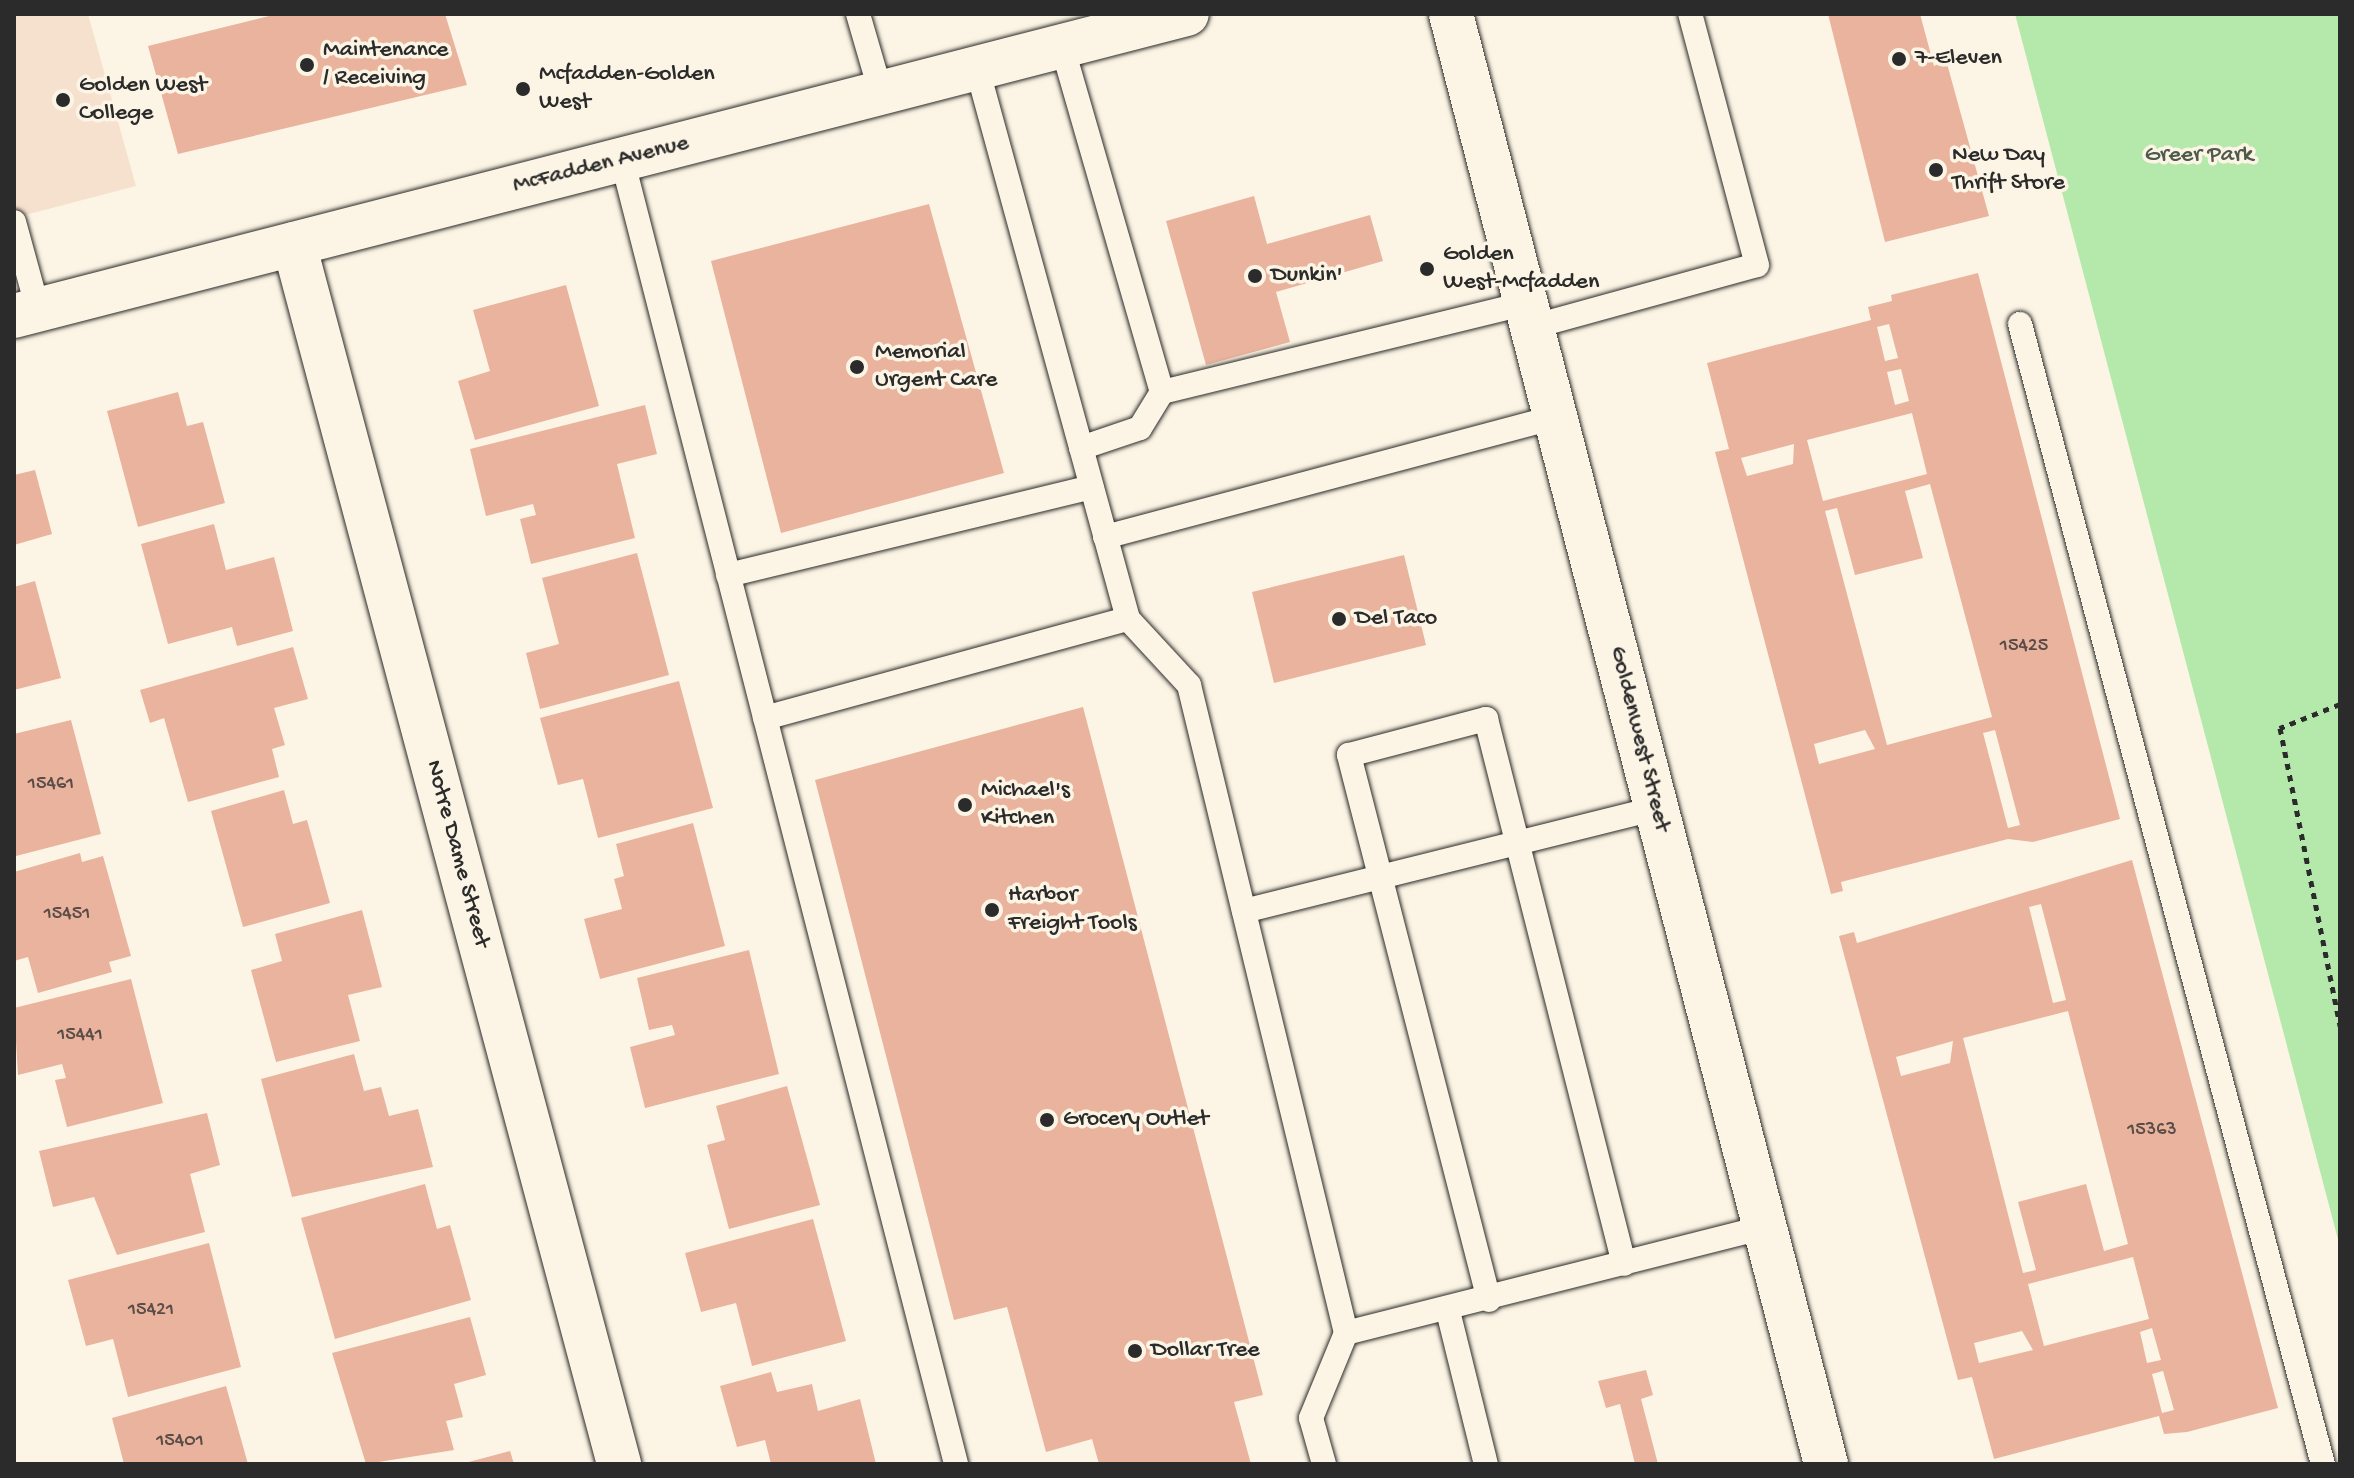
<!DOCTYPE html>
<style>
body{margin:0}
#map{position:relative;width:2354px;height:1478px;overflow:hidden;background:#fcf5e5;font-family:"Gochi Hand",sans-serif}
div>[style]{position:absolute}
.built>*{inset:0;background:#f6e1cf}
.green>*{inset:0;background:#b5e9ab}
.building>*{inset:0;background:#e9b39d}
.path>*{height:5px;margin-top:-2.5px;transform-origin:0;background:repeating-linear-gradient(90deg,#2b2b2b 0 6px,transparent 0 12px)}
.roads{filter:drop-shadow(0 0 2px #2b2b2b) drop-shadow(0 0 2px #2b2b2b)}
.service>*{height:24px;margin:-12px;padding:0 12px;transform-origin:12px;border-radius:12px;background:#fcf5e5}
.minor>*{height:44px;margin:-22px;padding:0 22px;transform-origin:22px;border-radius:22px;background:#fcf5e5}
.tertiary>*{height:44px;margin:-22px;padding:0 22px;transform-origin:22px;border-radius:22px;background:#fcf5e5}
.secondary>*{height:44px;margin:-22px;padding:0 22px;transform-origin:22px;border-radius:22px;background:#fcf5e5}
.dots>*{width:22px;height:22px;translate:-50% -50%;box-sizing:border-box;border:4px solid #fcf5e5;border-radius:50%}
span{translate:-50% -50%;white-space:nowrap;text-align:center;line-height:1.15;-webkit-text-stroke:7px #fcf5e5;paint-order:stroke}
.number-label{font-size:20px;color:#5a4d48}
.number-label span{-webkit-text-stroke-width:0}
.poi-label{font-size:24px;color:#2b2b2b}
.left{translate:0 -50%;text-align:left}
.park-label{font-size:24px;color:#4e5a4b}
.street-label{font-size:24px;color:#2b2b2b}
.frame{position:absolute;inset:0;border:16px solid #2b2b2b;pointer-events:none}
</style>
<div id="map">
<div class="built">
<div style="clip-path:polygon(14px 14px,88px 14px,136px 186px,14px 218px)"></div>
</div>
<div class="green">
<div style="clip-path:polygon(2015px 14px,2340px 14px,2340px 1247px)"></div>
</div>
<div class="building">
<div style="clip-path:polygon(277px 14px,445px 14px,467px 85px,178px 154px,148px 46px)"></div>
<div style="clip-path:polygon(1828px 14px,1920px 14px,1934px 66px,1946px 60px,1989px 216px,1885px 242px)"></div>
<div style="clip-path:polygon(1254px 196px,1267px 244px,1370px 215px,1383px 261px,1276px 292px,1290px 342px,1206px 365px,1166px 221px)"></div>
<div style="clip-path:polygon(929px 204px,1004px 473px,781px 533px,711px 261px)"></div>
<div style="clip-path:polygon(evenodd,1978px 273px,2120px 819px,2033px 842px,2008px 839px,1841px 882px,1843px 891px,1831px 894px,1715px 452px,1729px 449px,1707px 363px,1871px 320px,1868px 307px,1892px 301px,1891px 295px,1978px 273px,1889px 324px,1898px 358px,1885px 361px,1877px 327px,1889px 324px,1978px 273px,1901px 369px,1909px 401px,1895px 405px,1887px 372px,1901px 369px,1978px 273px,1912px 413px,1927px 474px,1823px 501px,1807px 440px,1912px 413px,1978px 273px,1794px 444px,1793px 464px,1747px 476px,1741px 458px,1794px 444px,1978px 273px,1930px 484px,1992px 717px,1887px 745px,1825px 511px,1837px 508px,1855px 575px,1923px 558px,1905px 491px,1930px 484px,1978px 273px,1865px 730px,1875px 749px,1819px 764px,1814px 744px,1865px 730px,1978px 273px,1995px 730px,2020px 825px,2008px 828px,1983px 733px,1995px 730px)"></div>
<div style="clip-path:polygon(566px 285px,599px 406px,475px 440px,458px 381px,490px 371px,473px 310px)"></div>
<div style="clip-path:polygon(178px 392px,187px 426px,203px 422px,225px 503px,138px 527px,107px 411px)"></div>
<div style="clip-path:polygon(645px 405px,657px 454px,617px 464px,635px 538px,531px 564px,520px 519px,536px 515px,533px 504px,486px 516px,470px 449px)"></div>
<div style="clip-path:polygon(35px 470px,52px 534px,14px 545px,14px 475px)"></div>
<div style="clip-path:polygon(214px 524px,226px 570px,274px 557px,293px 631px,237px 646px,232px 627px,168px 644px,141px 544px)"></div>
<div style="clip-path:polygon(637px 553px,669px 675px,540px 709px,526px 653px,559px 644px,542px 578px)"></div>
<div style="clip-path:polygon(1404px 555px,1426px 645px,1274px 683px,1252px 592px)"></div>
<div style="clip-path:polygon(35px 581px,61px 678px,14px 690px,14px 587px)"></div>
<div style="clip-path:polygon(293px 647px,308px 699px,274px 708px,285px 745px,272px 749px,279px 777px,188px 802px,164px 718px,150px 723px,140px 690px)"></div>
<div style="clip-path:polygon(679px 681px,713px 808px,598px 838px,583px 779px,558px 785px,540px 718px)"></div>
<div style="clip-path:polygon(1083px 707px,1263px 1395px,1234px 1402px,1251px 1464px,1099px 1464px,1092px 1439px,1046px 1452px,1007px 1307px,954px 1320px,815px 780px)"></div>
<div style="clip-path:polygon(71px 720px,101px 834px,16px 856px,14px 734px)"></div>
<div style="clip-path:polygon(284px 790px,293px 824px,307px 820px,330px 903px,243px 927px,211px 811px)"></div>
<div style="clip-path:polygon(693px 823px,725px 946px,600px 979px,584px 919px,622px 909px,614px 879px,624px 876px,616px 844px)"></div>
<div style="clip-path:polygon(80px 853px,82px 862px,103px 856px,131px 956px,109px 962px,112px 972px,38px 993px,28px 957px,14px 961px,14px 872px)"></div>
<div style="clip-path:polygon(evenodd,2132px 860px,2278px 1408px,2187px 1432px,2164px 1434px,2159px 1416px,1994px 1459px,1972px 1377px,1958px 1380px,1839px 936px,1854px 932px,1857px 943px,2132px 860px,2041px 904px,2066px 1000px,2053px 1003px,2029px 907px,2041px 904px,2132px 860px,2068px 1011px,2128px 1244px,2104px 1251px,2086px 1184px,2018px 1202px,2036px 1270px,2023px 1273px,1963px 1038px,2068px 1011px,2132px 860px,1953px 1041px,1950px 1063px,1901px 1076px,1896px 1057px,1953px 1041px,2132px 860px,2133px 1257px,2149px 1319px,2044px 1346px,2028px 1284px,2133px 1257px,2132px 860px,2152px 1328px,2161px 1360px,2147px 1363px,2140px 1332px,2152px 1328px,2132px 860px,2022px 1331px,2033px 1350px,1979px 1363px,1974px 1343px,2022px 1331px,2132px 860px,2163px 1371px,2174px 1410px,2162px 1413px,2152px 1374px,2163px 1371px)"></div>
<div style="clip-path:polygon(362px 910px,382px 987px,348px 995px,360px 1041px,276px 1062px,251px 970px,282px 961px,275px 934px)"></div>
<div style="clip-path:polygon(749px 950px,779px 1074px,645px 1108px,630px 1047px,675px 1035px,672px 1025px,649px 1030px,637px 978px)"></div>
<div style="clip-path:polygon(131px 979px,163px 1103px,67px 1127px,55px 1080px,66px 1078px,62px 1064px,18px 1075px,14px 1008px)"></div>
<div style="clip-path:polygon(354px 1054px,364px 1091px,381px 1087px,389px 1116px,418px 1109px,433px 1167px,292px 1197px,261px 1079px)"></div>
<div style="clip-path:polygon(787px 1086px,820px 1205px,729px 1229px,707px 1145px,725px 1140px,716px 1106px)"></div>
<div style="clip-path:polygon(207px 1113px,220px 1165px,190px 1174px,205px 1232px,117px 1255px,94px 1197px,53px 1207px,39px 1151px)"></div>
<div style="clip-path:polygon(425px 1184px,437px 1229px,450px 1225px,471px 1300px,335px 1339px,301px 1218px)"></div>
<div style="clip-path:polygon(813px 1219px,846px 1341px,752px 1366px,736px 1303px,701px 1312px,685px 1253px)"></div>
<div style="clip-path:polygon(209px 1243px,241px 1367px,128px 1397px,113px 1339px,86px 1346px,68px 1280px)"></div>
<div style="clip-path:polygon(470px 1317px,486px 1375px,454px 1384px,463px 1417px,446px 1421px,454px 1450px,366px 1464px,332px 1353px)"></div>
<div style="clip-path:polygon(1646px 1370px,1653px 1395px,1641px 1399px,1658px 1464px,1635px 1464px,1620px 1404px,1606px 1408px,1598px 1381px)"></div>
<div style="clip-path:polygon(771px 1372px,777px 1392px,812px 1384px,818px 1411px,860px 1399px,876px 1464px,771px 1464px,765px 1440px,737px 1447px,720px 1386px)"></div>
<div style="clip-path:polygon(226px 1386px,248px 1464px,124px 1464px,112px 1418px)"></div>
<div style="clip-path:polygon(510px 1451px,514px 1464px,465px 1464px,465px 1463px)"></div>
</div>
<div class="path">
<div style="left:2340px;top:704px;width:65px;rotate:158.2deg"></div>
<div style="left:2280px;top:728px;width:304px;rotate:78.6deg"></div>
</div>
<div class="roads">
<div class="service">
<div style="left:858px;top:14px;width:82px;rotate:73.8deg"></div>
<div style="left:1062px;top:46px;width:360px;rotate:73.9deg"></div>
<div style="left:1162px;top:392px;width:375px;rotate:-13.7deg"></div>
<div style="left:977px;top:68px;width:571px;rotate:74.67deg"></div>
<div style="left:1128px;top:619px;width:90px;rotate:47.3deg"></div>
<div style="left:1189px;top:685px;width:667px;rotate:76.38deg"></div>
<div style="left:1346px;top:1333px;width:92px;rotate:112.4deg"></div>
<div style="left:1311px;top:1418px;width:48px;rotate:74.2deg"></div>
<div style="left:622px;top:159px;width:1347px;rotate:75.64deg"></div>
<div style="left:14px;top:222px;width:91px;rotate:74.7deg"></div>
<div style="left:2020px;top:324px;width:1180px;rotate:75.12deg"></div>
<div style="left:1532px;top:327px;width:233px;rotate:-15.4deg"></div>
<div style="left:1757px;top:265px;width:260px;rotate:-104.9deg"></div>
<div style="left:1081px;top:448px;width:62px;rotate:-18.7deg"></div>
<div style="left:1140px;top:428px;width:42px;rotate:-58.6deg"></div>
<div style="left:1105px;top:537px;width:466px;rotate:-14.9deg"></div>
<div style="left:728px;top:575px;width:374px;rotate:-13.6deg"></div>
<div style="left:765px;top:718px;width:376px;rotate:-15.3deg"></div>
<div style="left:1244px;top:911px;width:425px;rotate:-14deg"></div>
<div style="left:1489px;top:1300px;width:563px;rotate:-104.41deg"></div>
<div style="left:1349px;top:755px;width:142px;rotate:-14.7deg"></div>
<div style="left:1486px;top:719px;width:562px;rotate:75.79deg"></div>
<div style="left:1448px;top:1311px;width:158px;rotate:76.1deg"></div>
<div style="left:1346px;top:1333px;width:431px;rotate:-14.2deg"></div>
</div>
<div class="minor">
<div style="left:294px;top:244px;width:1263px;rotate:75.08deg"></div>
</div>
<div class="tertiary">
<div style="left:14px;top:316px;width:1211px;rotate:-14.44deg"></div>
</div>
<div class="secondary">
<div style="left:1451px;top:14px;width:1498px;rotate:75.5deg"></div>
</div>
</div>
<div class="dots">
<div style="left:1899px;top:59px;background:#2b2b2b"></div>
<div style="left:307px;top:65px;background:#2b2b2b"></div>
<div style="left:523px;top:89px;background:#2b2b2b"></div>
<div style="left:63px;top:100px;background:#2b2b2b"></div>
<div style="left:1936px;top:170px;background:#2b2b2b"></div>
<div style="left:1427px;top:269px;background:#2b2b2b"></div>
<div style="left:1255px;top:276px;background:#2b2b2b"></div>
<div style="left:857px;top:367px;background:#2b2b2b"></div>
<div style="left:1339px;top:619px;background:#2b2b2b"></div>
<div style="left:965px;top:805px;background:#2b2b2b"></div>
<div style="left:992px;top:910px;background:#2b2b2b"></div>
<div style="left:1047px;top:1120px;background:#2b2b2b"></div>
<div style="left:1135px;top:1351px;background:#2b2b2b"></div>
</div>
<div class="number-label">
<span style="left:2024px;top:646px">15425</span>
<span style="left:51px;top:784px">15461</span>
<span style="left:67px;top:914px">15451</span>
<span style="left:80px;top:1035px">15441</span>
<span style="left:2152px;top:1130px">15363</span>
<span style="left:151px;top:1310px">15421</span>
<span style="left:180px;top:1441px">15401</span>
</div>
<div class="poi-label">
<span class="left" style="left:323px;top:65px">Maintenance<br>/ Receiving</span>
<span class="left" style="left:1915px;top:59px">7-Eleven</span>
<span class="left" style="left:539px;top:89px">Mcfadden-Golden<br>West</span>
<span class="left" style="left:79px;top:100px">Golden West<br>College</span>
<span class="left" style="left:1952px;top:170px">New Day<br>Thrift Store</span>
<span class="left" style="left:1443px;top:269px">Golden<br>West-Mcfadden</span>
<span class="left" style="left:1271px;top:276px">Dunkin'</span>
<span class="left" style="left:875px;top:367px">Memorial<br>Urgent Care</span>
<span class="left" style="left:1355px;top:619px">Del Taco</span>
<span class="left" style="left:981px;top:805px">Michael's<br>Kitchen</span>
<span class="left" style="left:1008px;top:910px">Harbor<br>Freight Tools</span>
<span class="left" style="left:1063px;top:1120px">Grocery Outlet</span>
<span class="left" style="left:1151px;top:1351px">Dollar Tree</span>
</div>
<div class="park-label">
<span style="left:2199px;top:156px">Greer Park</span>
</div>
<div class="street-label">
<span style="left:601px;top:165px;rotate:-14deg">McFadden Avenue</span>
<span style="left:1639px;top:739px;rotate:76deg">Goldenwest Street</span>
<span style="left:457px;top:854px;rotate:75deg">Notre Dame Street</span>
</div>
<div class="frame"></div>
</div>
